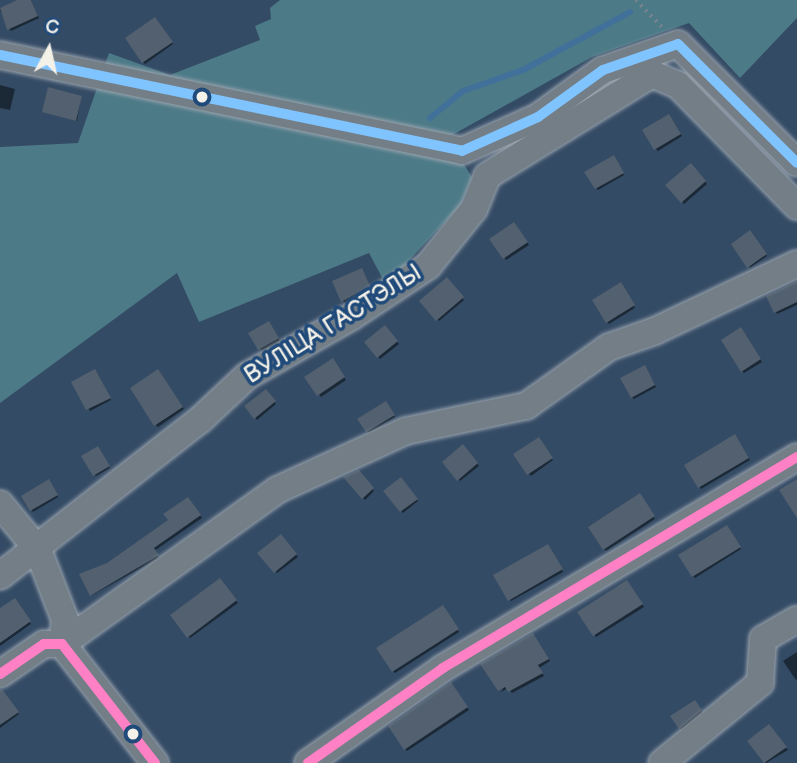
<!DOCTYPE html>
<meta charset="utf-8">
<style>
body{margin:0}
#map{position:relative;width:797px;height:763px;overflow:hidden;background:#344b65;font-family:"Balsamiq Sans",sans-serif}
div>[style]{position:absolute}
.green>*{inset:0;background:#4c7a87}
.shadow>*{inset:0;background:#0007}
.stream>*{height:6px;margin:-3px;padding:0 3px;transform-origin:3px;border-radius:3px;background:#41719a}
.building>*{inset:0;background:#52606f}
.path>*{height:3.5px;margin-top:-1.75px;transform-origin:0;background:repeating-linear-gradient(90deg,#78838f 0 2px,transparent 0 7px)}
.roads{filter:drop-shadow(0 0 2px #9ba5af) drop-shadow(0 0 2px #9ba5af)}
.minor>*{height:26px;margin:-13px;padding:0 13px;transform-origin:13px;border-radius:13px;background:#737e87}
.bus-1>*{height:10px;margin:-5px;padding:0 5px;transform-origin:5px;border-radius:5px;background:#80c4ff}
.bus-2>*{height:10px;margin:-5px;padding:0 5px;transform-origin:5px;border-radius:5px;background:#ff80c5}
.dots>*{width:19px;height:19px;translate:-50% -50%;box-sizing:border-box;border:4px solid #1f4a7a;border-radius:50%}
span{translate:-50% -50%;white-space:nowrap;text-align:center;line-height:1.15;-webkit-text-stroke:7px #1f4a7a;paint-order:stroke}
.street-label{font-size:24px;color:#f4f1e8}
.north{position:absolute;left:14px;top:14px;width:70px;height:70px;-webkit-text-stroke:5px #1f4a7a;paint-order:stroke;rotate:8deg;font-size:19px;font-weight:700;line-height:28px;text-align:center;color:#f4f1e8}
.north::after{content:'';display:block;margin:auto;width:24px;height:32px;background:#f4f1e8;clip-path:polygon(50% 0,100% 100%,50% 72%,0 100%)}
</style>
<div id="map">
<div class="green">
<div style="clip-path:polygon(280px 0,797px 0,797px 18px,740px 78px,689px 23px,592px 57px,447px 138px,472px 177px,460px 206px,386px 285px,369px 253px,199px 322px,177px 273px,0 403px,0 147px,78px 143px,109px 53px,170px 75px,260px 40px,255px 26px,271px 19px,270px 8px)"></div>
</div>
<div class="shadow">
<div style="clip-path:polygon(21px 0,31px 0,39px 18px,11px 31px,0 10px)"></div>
<div style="clip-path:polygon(157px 21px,173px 44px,145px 64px,143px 62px)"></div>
<div style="clip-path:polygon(0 85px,15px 89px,10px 110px,0 108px)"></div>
<div style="clip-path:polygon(81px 97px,77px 121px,44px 111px)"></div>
<div style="clip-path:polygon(671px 118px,682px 136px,658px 151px,656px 149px)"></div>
<div style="clip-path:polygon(615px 159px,624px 175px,598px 190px,596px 188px)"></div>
<div style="clip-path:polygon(690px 165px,707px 184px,684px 204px,668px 185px)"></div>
<div style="clip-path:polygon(516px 226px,529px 245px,506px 260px,491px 239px)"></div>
<div style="clip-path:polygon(752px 235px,767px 256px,750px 268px,749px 266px)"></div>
<div style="clip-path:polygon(363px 272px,370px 288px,345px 303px,343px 301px)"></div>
<div style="clip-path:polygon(447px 280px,464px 300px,439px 321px,422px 301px)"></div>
<div style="clip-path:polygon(797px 282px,797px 305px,777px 314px,776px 312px)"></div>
<div style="clip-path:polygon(622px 287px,635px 308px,609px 324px,607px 322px)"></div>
<div style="clip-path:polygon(271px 325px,280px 341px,262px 351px,251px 334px)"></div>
<div style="clip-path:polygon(385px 328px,399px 344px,380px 359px,367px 342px)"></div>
<div style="clip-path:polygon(743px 331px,762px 362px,744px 373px,742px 371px)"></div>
<div style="clip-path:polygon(334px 362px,346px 380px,321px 397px,307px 377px)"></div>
<div style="clip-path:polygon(646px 369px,656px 387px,634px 399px,632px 397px)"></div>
<div style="clip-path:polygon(97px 373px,111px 400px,90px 411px,74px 382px)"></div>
<div style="clip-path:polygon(160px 373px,184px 409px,158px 427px,156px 425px)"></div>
<div style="clip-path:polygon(266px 391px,276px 404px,257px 420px,246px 406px)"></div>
<div style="clip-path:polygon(388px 405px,395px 417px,369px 433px,367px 431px)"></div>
<div style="clip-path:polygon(737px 438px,750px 460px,701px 489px,686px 466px)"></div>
<div style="clip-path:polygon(540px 441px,553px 460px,531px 476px,516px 455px)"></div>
<div style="clip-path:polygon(463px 447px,479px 466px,460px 481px,444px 462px)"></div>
<div style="clip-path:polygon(100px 450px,110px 468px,96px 476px,94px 474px)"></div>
<div style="clip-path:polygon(358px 472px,374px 491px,365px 500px,346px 478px)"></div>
<div style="clip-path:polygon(401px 479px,418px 501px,403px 513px,386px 491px)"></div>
<div style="clip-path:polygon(50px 483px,58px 497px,33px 512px,23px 496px)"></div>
<div style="clip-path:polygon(641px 498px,655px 519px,606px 551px,604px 549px)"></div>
<div style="clip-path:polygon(190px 501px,202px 518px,154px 551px,159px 558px,92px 595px,108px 564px,170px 521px)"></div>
<div style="clip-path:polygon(729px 529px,741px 549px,695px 578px,693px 576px)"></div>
<div style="clip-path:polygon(281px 536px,298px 557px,277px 573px,260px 553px)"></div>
<div style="clip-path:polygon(550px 548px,563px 572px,511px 601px,509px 599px)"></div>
<div style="clip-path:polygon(220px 580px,238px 603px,190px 638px,173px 615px)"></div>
<div style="clip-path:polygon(629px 584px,644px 607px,596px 637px,580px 612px)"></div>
<div style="clip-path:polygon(16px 602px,31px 624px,0 646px,0 611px)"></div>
<div style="clip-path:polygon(445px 609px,459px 632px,395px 673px,393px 671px)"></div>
<div style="clip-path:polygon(534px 637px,550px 661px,539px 668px,544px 676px,512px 693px,508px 688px,501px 692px)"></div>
<div style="clip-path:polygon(797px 652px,797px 679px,796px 680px,783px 661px)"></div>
<div style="clip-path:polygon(453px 686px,469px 710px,407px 751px,390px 726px)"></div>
<div style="clip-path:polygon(4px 694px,19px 714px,0 728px,0 697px)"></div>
<div style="clip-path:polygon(696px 704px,703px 713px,682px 730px,680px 728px)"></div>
<div style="clip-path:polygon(769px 727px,788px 750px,766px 763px,750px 742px)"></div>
</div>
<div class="stream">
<div style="left:430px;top:118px;width:43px;rotate:-39.3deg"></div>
<div style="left:463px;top:91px;width:64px;rotate:-19.3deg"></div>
<div style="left:523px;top:70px;width:122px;rotate:-28.5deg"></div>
</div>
<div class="building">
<div style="clip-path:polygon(17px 0,31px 0,38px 16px,7px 30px,0 8px)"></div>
<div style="clip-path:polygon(155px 17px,173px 42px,142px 63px,125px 38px)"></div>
<div style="clip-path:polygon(48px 87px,82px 96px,76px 121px,42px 112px)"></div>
<div style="clip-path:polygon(669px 114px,681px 134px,654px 150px,642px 130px)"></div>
<div style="clip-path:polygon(614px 155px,624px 173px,595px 189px,584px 172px)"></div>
<div style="clip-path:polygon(691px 163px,706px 181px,681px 203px,665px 185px)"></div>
<div style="clip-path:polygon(514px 222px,528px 242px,503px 259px,489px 239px)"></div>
<div style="clip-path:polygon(750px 230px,767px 254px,747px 268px,731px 244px)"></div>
<div style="clip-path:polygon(362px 268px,370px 286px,341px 302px,332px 281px)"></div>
<div style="clip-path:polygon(447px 277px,464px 297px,436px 321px,419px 301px)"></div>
<div style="clip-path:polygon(797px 281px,797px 302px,774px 313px,766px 296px)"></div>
<div style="clip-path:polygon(621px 282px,635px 305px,606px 323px,592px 300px)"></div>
<div style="clip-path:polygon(269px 321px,279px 338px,258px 350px,248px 333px)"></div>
<div style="clip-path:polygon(385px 325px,398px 341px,377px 358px,364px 342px)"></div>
<div style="clip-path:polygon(741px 327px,761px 359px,741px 372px,721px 340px)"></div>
<div style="clip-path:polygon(333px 358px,345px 377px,317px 396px,304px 377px)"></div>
<div style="clip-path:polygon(645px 365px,655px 385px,631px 398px,620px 378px)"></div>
<div style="clip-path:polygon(95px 369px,111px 398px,86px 410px,71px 382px)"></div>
<div style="clip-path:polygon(158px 369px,183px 407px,154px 426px,130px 388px)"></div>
<div style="clip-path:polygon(266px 389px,276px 401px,254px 419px,244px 406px)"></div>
<div style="clip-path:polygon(386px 401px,395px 415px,366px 432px,357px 419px)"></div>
<div style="clip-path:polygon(735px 434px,749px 458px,698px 488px,684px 465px)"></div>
<div style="clip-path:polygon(539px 437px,553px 458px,527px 475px,513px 454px)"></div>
<div style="clip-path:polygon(463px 444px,478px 463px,457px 481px,442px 462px)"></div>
<div style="clip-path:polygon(98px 446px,110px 466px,93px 476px,81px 456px)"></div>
<div style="clip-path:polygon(359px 470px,374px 488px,362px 499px,343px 477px)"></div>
<div style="clip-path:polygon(401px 477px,418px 499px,400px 512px,383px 491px)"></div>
<div style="clip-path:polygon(49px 479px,58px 495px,30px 511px,21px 496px)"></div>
<div style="clip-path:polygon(797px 479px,797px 518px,779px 490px)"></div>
<div style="clip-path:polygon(640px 493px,655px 516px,603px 550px,588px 527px)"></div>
<div style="clip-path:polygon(188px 497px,201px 515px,154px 548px,159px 555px,90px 596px,79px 574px,107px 563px,168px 520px,163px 514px)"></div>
<div style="clip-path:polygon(727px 525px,741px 547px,692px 577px,678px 555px)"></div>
<div style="clip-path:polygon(281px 534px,297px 554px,274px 573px,257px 553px)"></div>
<div style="clip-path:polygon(548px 544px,563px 569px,508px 601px,493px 575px)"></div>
<div style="clip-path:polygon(220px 578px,237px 600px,187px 638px,170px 615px)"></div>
<div style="clip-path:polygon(627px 580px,643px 604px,593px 636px,577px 612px)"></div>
<div style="clip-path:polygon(15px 598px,31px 621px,0 643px,0 608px)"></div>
<div style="clip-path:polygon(443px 605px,459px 629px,392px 672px,376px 648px)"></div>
<div style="clip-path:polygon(533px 633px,549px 659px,538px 665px,543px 673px,508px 692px,505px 687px,498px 691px,480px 664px)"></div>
<div style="clip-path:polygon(451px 682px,468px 707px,404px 750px,388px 726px)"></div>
<div style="clip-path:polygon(2px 689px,19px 712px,0 725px,0 690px)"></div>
<div style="clip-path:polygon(695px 700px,702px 710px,679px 729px,670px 716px)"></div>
<div style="clip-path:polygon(769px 724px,787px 747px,764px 763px,747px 741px)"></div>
</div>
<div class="path">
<div style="left:636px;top:0;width:37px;rotate:46deg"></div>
</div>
<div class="roads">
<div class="minor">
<div style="left:0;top:55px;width:472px;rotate:11.7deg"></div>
<div style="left:462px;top:151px;width:83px;rotate:-24.1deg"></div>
<div style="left:538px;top:117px;width:80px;rotate:-35.9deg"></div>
<div style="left:603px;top:70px;width:79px;rotate:-19.1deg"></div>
<div style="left:678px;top:44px;width:168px;rotate:45deg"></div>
<div style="left:0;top:504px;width:60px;rotate:50.4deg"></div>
<div style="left:38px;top:550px;width:75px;rotate:68.9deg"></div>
<div style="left:65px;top:620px;width:24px;rotate:97deg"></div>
<div style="left:0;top:576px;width:254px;rotate:-38deg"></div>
<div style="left:200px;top:420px;width:64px;rotate:-43.1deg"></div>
<div style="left:247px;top:376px;width:120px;rotate:-29.6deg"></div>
<div style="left:351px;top:317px;width:92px;rotate:-33.5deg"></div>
<div style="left:428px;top:266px;width:73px;rotate:-51.1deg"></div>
<div style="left:474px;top:209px;width:35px;rotate:-68deg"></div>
<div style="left:487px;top:176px;width:194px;rotate:-31.7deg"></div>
<div style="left:652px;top:74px;width:28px;rotate:23deg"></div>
<div style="left:678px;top:85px;width:170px;rotate:45.5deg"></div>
<div style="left:62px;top:644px;width:151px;rotate:52deg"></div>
<div style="left:0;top:674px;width:53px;rotate:-34.3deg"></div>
<div style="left:44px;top:644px;width:18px"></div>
<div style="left:62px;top:644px;width:264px;rotate:-35.6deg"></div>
<div style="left:277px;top:490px;width:142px;rotate:-24.6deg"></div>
<div style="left:406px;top:431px;width:123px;rotate:-11.8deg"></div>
<div style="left:526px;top:406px;width:102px;rotate:-35.4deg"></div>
<div style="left:609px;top:347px;width:49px;rotate:-19.2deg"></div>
<div style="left:655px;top:331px;width:157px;rotate:-25.3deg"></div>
<div style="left:308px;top:763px;width:165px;rotate:-35.1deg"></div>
<div style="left:443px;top:668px;width:412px;rotate:-30.8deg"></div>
<div style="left:662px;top:763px;width:127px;rotate:-39.2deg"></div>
<div style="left:760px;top:683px;width:44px;rotate:-86.1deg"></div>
<div style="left:763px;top:639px;width:39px;rotate:-30deg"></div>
</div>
</div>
<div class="bus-1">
<div style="left:0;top:55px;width:472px;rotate:11.7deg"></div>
<div style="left:462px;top:151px;width:83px;rotate:-24.1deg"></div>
<div style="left:538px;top:117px;width:80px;rotate:-35.9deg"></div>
<div style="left:603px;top:70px;width:79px;rotate:-19.1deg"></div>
<div style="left:678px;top:44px;width:168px;rotate:45deg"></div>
</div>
<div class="bus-2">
<div style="left:0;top:674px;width:53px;rotate:-34.3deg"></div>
<div style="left:44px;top:644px;width:18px"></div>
<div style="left:62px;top:644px;width:151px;rotate:52deg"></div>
<div style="left:308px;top:763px;width:165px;rotate:-35.1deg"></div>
<div style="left:443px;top:668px;width:412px;rotate:-30.8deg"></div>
</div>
<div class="dots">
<div style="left:202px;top:97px;background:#f4f1e8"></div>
<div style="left:133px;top:734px;background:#f4f1e8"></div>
</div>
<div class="street-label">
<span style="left:333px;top:324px;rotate:-32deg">ВУЛІЦА ГАСТЭЛЫ</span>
</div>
<div class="north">С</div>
</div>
